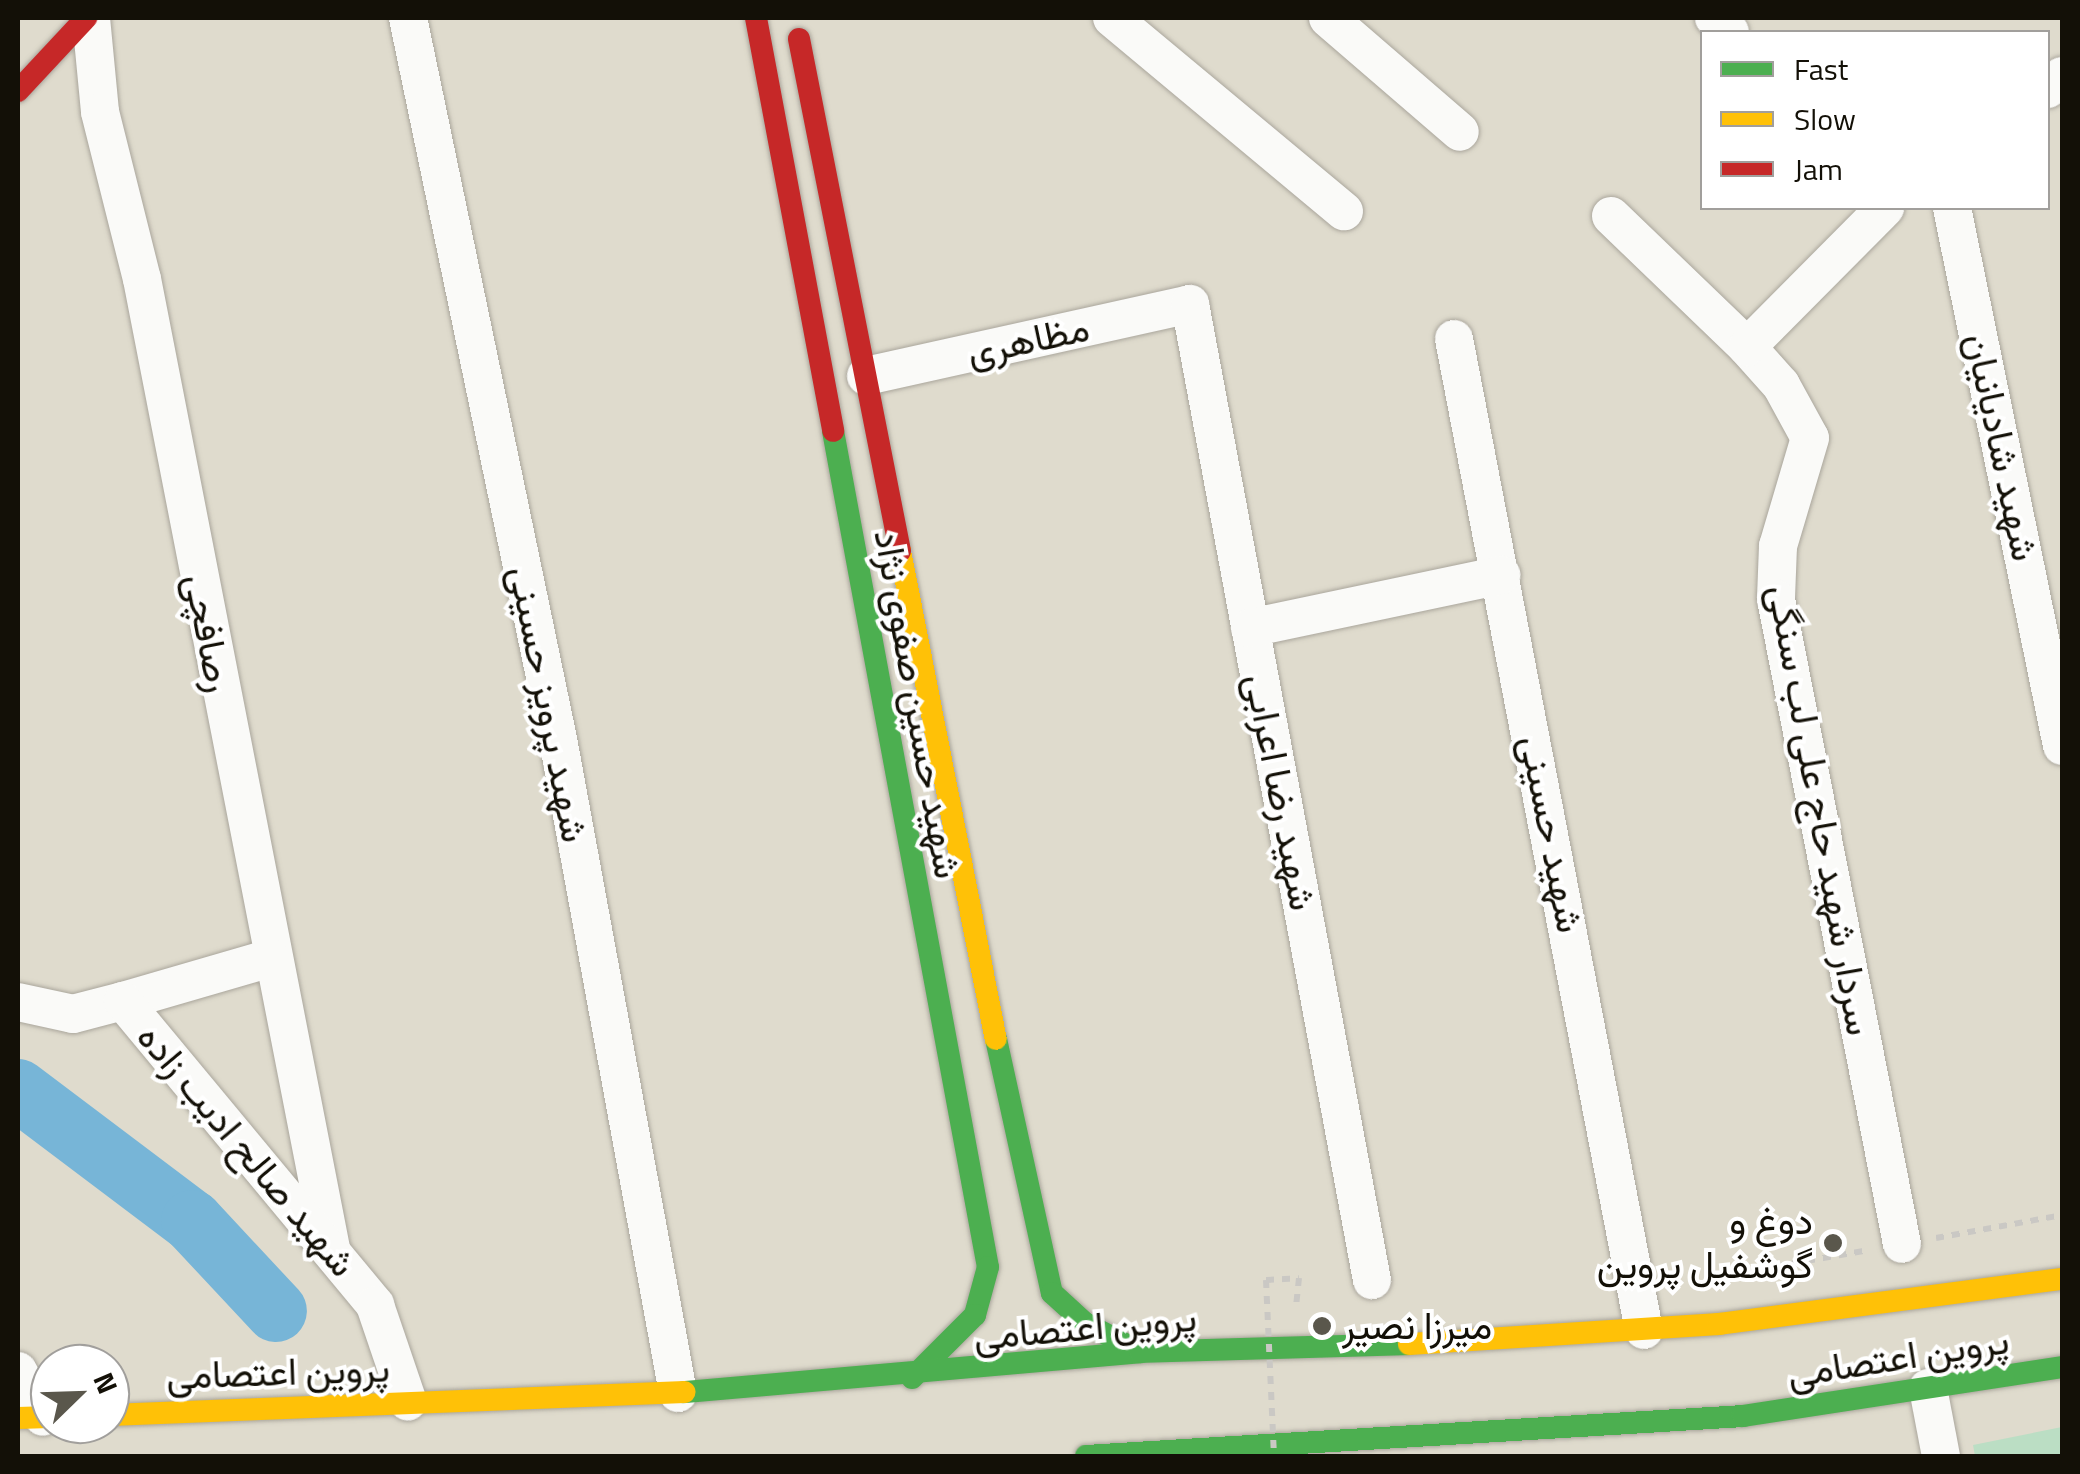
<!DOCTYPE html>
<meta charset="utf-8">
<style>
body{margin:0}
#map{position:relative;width:2080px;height:1474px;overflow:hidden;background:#dfdbcd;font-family:"Titillium Web",Vazirmatn,sans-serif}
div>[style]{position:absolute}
.green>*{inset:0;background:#bbdec4}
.river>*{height:62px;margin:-31px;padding:0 31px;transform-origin:31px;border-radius:31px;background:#77b5d7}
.path>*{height:6px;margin-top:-3px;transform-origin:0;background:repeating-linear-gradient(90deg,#cac8c4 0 8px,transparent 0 16px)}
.roads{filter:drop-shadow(0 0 2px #aaa69c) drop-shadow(0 0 2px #aaa69c)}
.street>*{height:38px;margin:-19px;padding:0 19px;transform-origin:19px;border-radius:19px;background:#fafaf8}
.fast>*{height:22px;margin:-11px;padding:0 11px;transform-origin:11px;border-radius:11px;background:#4caf50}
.slow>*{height:22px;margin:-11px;padding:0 11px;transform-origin:11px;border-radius:11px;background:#ffc107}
.jam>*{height:22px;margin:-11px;padding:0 11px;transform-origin:11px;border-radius:11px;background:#c62828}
.path-bridge>*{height:6px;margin-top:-3px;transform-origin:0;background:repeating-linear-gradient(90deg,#cac8c4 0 8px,transparent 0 16px)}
.dots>*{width:28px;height:28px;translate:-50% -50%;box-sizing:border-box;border:5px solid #fff;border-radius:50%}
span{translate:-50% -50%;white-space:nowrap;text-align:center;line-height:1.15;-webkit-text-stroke:8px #fff;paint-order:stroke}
.street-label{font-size:38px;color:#131007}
.poi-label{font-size:38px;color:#131007}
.right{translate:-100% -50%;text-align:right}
.left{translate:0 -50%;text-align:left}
.frame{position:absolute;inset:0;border:20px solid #131007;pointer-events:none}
.legend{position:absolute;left:1700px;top:30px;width:350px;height:180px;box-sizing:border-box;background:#fff;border:2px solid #a19f9c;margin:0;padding:12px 18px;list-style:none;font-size:30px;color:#131007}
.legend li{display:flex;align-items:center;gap:20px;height:50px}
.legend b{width:50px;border:2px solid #a19f9c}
.north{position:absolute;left:30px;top:1344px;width:100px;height:100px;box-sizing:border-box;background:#fff;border:2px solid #a19f9c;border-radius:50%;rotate:67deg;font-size:28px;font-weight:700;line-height:40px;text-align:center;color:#131007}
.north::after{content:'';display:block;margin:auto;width:35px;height:45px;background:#5a574c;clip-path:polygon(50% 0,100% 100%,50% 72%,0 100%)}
</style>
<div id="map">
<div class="green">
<div style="clip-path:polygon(2062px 1427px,2062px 1456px,1975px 1456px,1973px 1445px)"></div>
</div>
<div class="river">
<div style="left:18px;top:1090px;width:218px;rotate:37deg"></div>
<div style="left:192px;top:1221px;width:123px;rotate:47deg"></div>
</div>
<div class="path">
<div style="left:1936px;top:1238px;width:128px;rotate:-10.3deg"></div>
<div style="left:1744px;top:1272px;width:127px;rotate:-10deg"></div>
<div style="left:1266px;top:1280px;width:33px;rotate:-3deg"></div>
<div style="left:1299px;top:1278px;width:29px;rotate:96deg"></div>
</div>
<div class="roads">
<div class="street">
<div style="left:91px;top:18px;width:94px;rotate:84.5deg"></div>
<div style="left:100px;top:112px;width:172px;rotate:75.9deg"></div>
<div style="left:142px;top:279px;width:988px;rotate:78.97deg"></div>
<div style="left:408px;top:18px;width:736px;rotate:78.25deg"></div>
<div style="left:558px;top:739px;width:665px;rotate:79.6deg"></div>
<div style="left:1112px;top:18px;width:302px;rotate:39.8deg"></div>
<div style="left:1328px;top:18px;width:174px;rotate:40.8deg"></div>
<div style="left:1714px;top:18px;width:21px;rotate:41deg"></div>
<div style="left:2048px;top:89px;width:19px;rotate:-43deg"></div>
<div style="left:1952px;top:208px;width:549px;rotate:78.44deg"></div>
<div style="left:1611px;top:216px;width:189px;rotate:43.9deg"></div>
<div style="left:1747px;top:347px;width:51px;rotate:48.2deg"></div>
<div style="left:1781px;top:385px;width:60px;rotate:61.3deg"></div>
<div style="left:1810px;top:438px;width:113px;rotate:106.5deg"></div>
<div style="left:1778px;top:546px;width:53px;rotate:92.2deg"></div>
<div style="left:1776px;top:599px;width:657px;rotate:78.95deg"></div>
<div style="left:1454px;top:339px;width:1009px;rotate:79.15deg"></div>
<div style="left:1747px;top:347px;width:196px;rotate:-45.2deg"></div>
<div style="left:866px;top:376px;width:332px;rotate:-12.5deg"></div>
<div style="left:1190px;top:304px;width:993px;rotate:79.44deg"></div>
<div style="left:1250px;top:628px;width:257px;rotate:-11.9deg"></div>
<div style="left:123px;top:1001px;width:154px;rotate:-16.2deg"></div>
<div style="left:18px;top:1002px;width:56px;rotate:12.3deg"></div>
<div style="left:73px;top:1014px;width:52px;rotate:-14.6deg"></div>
<div style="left:123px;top:1001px;width:395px;rotate:50.3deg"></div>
<div style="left:375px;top:1305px;width:102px;rotate:71.2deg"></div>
<div style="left:18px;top:1371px;width:52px;rotate:61.5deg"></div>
<div style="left:1928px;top:1388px;width:69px;rotate:79.2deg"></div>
</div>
<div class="fast">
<div style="left:833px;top:431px;width:850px;rotate:79.5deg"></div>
<div style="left:988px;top:1267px;width:50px;rotate:105.2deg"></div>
<div style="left:975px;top:1315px;width:89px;rotate:135deg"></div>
<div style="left:996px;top:1039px;width:260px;rotate:77.6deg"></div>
<div style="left:1052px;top:1293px;width:45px;rotate:42.3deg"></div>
<div style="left:1085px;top:1323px;width:62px;rotate:27.8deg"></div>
<div style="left:685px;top:1392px;width:457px;rotate:-5deg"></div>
<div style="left:1140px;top:1352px;width:269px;rotate:-1.7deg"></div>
<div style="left:1086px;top:1456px;width:658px;rotate:-3.48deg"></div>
<div style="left:1743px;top:1416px;width:323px;rotate:-8.7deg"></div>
</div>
<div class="slow">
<div style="left:900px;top:551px;width:497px;rotate:78.9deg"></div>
<div style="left:1409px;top:1344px;width:311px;rotate:-3.7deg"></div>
<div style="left:1719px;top:1324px;width:346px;rotate:-7.5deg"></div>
<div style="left:110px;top:1415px;width:575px;rotate:-2.29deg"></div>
<div style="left:18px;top:1418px;width:32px;rotate:-2deg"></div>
</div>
<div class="jam">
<div style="left:756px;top:18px;width:420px;rotate:79.4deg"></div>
<div style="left:799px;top:39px;width:522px;rotate:78.84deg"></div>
<div style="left:18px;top:91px;width:100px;rotate:-47deg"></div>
</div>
</div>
<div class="path-bridge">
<div style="left:1266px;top:1280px;width:176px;rotate:87.4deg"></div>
</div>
<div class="dots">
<div style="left:1833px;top:1243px;background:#5a574c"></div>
<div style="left:1322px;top:1326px;background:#5a574c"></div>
</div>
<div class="street-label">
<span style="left:1028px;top:340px;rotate:-12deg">مظاهری</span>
<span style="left:2002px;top:447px;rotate:78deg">شهید شادیانیان</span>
<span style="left:209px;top:633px;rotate:79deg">رصافچی</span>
<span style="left:549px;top:704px;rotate:79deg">شهید پرویز حسینی</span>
<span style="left:918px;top:704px;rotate:80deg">شهید حسین صفوی نژاد</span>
<span style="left:1281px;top:792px;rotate:79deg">شهید رضا اعرابی</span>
<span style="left:1821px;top:810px;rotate:80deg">سردار شهید حاج علی لب سنگی</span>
<span style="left:1552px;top:834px;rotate:79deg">شهید حسینی</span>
<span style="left:247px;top:1150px;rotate:50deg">شهید صالح ادیب زاده</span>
<span style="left:1085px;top:1327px;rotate:-5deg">پروین اعتصامی</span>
<span style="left:1898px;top:1357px;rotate:-9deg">پروین اعتصامی</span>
<span style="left:278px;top:1372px;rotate:-2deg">پروین اعتصامی</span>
</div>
<div class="poi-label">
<span class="right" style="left:1813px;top:1243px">دوغ و<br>گوشفیل پروین</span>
<span class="left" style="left:1342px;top:1326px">میرزا نصیر</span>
</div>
<div class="frame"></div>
<ul class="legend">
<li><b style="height:12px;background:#4caf50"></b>Fast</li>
<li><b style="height:12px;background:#ffc107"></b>Slow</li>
<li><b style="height:12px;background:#c62828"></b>Jam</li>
</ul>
<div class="north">N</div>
</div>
